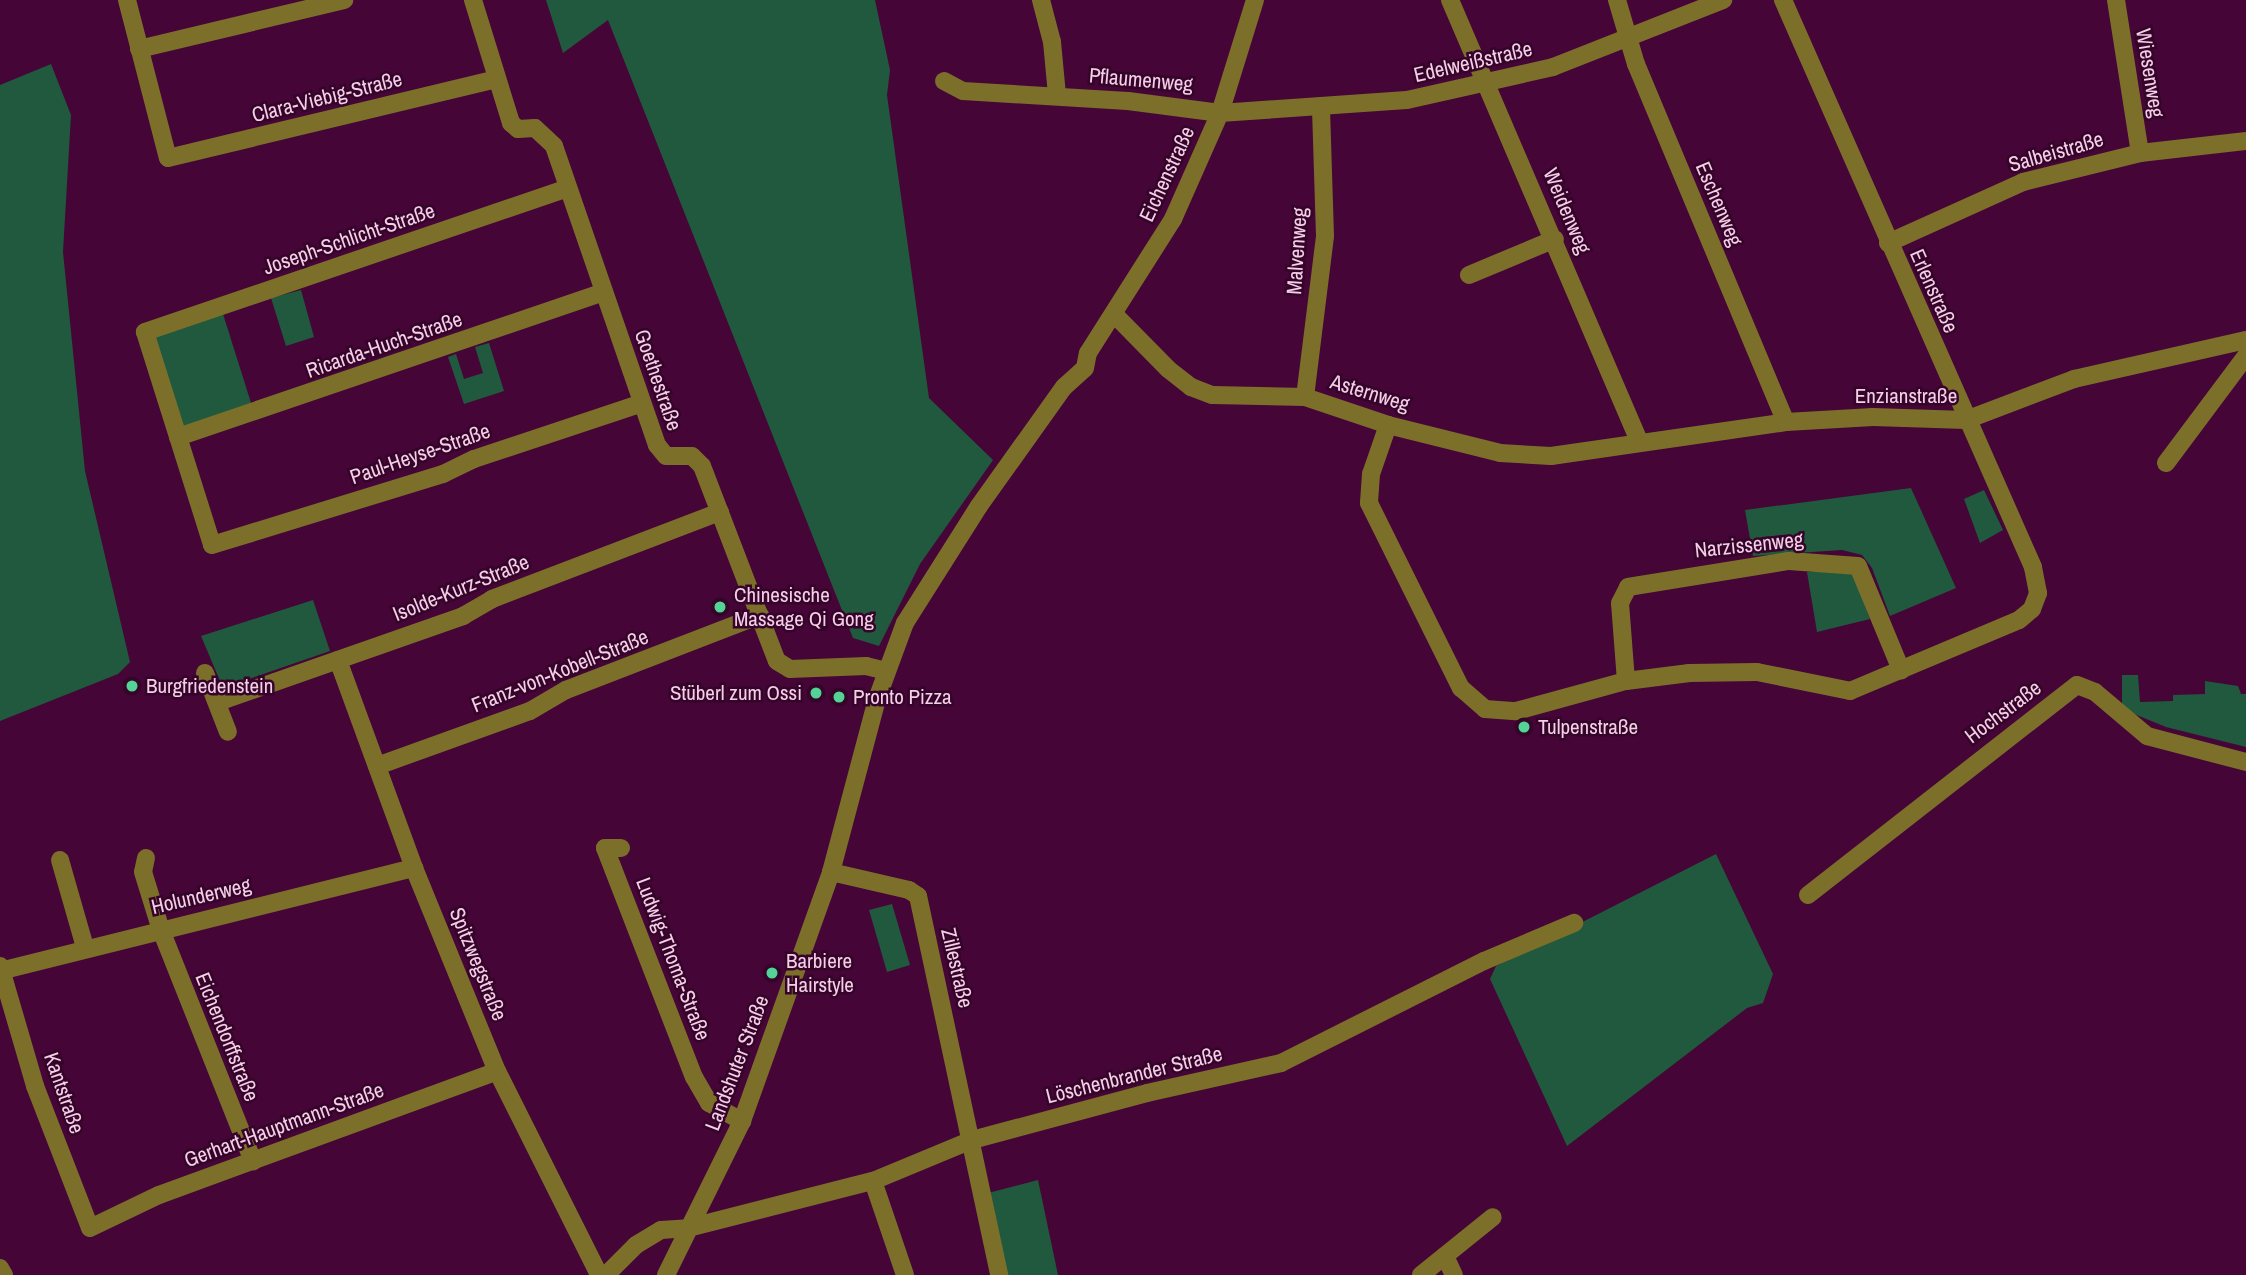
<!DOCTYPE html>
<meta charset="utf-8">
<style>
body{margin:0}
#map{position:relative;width:2246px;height:1275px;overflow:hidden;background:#450537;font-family:"Archivo Narrow",sans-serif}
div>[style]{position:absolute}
.green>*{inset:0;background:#20593e}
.minor>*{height:18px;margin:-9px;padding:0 9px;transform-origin:9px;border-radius:9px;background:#7c6f2a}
.dots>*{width:19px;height:19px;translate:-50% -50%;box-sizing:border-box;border:4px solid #340529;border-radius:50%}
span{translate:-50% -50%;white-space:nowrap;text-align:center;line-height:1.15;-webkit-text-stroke:5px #340529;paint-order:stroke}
.street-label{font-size:21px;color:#f5cee8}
.poi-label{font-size:21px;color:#f5cee8}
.left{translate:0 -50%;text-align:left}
.right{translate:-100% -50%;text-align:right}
</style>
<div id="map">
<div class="green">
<div style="clip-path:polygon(546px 0,875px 0,890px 70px,887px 95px,929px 398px,993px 460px,920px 564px,879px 646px,853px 638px,608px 20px,563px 53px)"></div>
<div style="clip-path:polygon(51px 64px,71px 115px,63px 252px,85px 471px,130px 662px,118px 674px,0 721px,0 85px)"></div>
<div style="clip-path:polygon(301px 290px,314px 337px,286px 346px,271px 298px)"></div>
<div style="clip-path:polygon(223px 314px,252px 406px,184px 429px,153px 341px,156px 333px)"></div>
<div style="clip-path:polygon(489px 343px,504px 391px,464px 404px,448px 357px,456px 354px,464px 379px,483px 373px,475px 347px)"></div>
<div style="clip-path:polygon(1911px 488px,1956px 588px,1890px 616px,1872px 568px,1862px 555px,1842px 550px,1753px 556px,1745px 510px)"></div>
<div style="clip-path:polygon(1984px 490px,2003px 530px,1980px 543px,1964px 499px)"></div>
<div style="clip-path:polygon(1837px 570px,1853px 574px,1870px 619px,1817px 632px,1807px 572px)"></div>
<div style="clip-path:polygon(313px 600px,330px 651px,223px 688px,201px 636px)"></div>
<div style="clip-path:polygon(2122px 675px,2138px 675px,2140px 702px,2173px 701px,2173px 695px,2205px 694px,2205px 681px,2238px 686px,2241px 694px,2246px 694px,2246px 747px,2166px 727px,2122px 709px)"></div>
<div style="clip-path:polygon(1716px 854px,1773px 974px,1763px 1003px,1747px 1008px,1567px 1146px,1490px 979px,1496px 966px)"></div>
<div style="clip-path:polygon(892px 904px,910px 965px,887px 972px,869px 910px)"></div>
<div style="clip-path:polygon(1038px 1180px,1058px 1275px,1005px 1275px,988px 1193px)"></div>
</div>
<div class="minor">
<div style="left:127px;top:0;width:163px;rotate:75.5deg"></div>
<div style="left:168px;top:158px;width:338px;rotate:-13.5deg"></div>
<div style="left:473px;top:0;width:129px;rotate:72.8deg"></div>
<div style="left:511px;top:123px;width:9px;rotate:41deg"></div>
<div style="left:518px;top:129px;width:17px;rotate:-3deg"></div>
<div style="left:535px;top:128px;width:26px;rotate:43deg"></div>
<div style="left:554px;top:146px;width:316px;rotate:71deg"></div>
<div style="left:657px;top:445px;width:14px;rotate:51deg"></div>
<div style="left:666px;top:456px;width:26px"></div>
<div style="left:692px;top:456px;width:14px;rotate:45deg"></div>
<div style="left:702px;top:466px;width:209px;rotate:69deg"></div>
<div style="left:777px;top:661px;width:15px;rotate:32deg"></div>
<div style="left:790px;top:669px;width:76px;rotate:-2.3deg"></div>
<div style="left:866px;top:666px;width:21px;rotate:14deg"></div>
<div style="left:1041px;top:0;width:43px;rotate:75.3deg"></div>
<div style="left:1052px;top:42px;width:53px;rotate:84.6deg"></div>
<div style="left:1450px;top:0;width:481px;rotate:66.8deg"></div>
<div style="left:1617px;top:0;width:67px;rotate:73.5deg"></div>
<div style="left:1636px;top:64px;width:388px;rotate:67.3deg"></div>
<div style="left:2116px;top:0;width:155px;rotate:81.1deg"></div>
<div style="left:139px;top:49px;width:211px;rotate:-13.4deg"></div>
<div style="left:944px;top:81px;width:21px;rotate:28deg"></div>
<div style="left:963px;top:91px;width:165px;rotate:3.5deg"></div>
<div style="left:1128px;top:101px;width:93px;rotate:7.4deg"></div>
<div style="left:1220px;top:113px;width:187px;rotate:-4deg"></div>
<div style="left:1407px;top:100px;width:150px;rotate:-12.7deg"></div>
<div style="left:1553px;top:67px;width:183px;rotate:-21.5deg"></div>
<div style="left:568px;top:188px;width:447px;rotate:161.2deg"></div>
<div style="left:145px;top:332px;width:223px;rotate:72.5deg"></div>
<div style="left:212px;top:545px;width:242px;rotate:-17.1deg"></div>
<div style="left:443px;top:474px;width:34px;rotate:-26deg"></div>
<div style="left:474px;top:459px;width:177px;rotate:-18.4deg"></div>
<div style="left:1888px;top:243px;width:148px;rotate:-24.3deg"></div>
<div style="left:2023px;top:182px;width:121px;rotate:-13.9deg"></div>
<div style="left:2140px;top:153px;width:107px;rotate:-6.5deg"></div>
<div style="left:1469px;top:275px;width:93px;rotate:-22.7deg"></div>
<div style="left:1114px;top:314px;width:77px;rotate:45.5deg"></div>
<div style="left:1168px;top:369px;width:29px;rotate:38deg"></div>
<div style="left:1191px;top:387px;width:22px;rotate:21deg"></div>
<div style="left:1212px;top:395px;width:93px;rotate:1.2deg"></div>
<div style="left:1305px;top:397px;width:88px;rotate:18.6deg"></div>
<div style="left:1388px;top:425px;width:115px;rotate:14deg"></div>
<div style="left:1500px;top:453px;width:51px;rotate:3.4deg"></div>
<div style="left:1551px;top:456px;width:237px;rotate:-8.2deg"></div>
<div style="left:1786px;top:422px;width:87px;rotate:-3.3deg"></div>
<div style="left:1873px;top:417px;width:93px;rotate:1.8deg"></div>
<div style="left:1966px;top:420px;width:116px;rotate:-20.8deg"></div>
<div style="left:2074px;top:379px;width:176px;rotate:-12.8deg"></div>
<div style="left:1305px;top:397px;width:162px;rotate:-82.9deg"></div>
<div style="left:1325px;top:236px;width:128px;rotate:-91.8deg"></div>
<div style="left:1388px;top:425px;width:52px;rotate:109.1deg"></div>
<div style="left:1371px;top:474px;width:29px;rotate:94deg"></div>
<div style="left:1369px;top:503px;width:207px;rotate:63.6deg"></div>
<div style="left:1461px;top:688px;width:32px;rotate:41deg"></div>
<div style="left:1485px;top:709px;width:31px;rotate:4deg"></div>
<div style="left:1516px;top:711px;width:114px;rotate:-15.3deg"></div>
<div style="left:1626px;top:681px;width:64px;rotate:-7.2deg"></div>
<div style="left:1689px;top:673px;width:68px;rotate:-0.8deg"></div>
<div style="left:1757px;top:672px;width:95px;rotate:11.5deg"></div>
<div style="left:1850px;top:691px;width:183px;rotate:-22.8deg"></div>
<div style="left:2019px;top:620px;width:17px;rotate:-40deg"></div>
<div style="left:2032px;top:609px;width:17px;rotate:-69deg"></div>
<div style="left:2038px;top:593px;width:26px;rotate:-101deg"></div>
<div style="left:2033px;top:567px;width:620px;rotate:-113.79deg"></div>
<div style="left:178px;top:437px;width:450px;rotate:-18.8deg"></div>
<div style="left:2166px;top:463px;width:134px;rotate:-53.2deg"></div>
<div style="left:338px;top:660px;width:221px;rotate:69.9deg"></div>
<div style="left:414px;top:868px;width:219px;rotate:67.8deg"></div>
<div style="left:497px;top:1071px;width:228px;rotate:63.4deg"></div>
<div style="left:205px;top:673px;width:63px;rotate:68.7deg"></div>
<div style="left:1626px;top:681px;width:78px;rotate:-94.4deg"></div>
<div style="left:1620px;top:603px;width:18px;rotate:-63deg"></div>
<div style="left:1628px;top:587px;width:163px;rotate:-9.2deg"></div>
<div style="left:1789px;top:561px;width:69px;rotate:4.1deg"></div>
<div style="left:1858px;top:566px;width:113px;rotate:67.5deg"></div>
<div style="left:218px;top:702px;width:260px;rotate:-19.3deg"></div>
<div style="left:463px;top:616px;width:34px;rotate:-30deg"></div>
<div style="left:492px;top:599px;width:244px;rotate:-20.9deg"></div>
<div style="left:377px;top:766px;width:163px;rotate:-19.8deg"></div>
<div style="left:530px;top:711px;width:42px;rotate:-30.3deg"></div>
<div style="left:566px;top:690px;width:208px;rotate:-21.1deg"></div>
<div style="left:621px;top:848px;width:16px;rotate:180deg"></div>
<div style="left:605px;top:848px;width:246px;rotate:68.8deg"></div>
<div style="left:694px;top:1077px;width:30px;rotate:60deg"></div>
<div style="left:709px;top:1103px;width:38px;rotate:29deg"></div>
<div style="left:146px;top:858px;width:14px;rotate:102deg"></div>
<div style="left:143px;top:872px;width:61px;rotate:72.8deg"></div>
<div style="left:161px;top:930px;width:249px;rotate:68.3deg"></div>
<div style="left:60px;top:860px;width:91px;rotate:74deg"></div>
<div style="left:831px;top:872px;width:80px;rotate:13deg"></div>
<div style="left:909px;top:890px;width:11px;rotate:34deg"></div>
<div style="left:918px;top:896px;width:388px;rotate:77.9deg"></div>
<div style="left:1808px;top:895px;width:341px;rotate:-38deg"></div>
<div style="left:2077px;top:685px;width:19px;rotate:21deg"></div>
<div style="left:2095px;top:692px;width:68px;rotate:40.2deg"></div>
<div style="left:2147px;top:736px;width:102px;rotate:14.7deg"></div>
<div style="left:0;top:966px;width:125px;rotate:73.7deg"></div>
<div style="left:35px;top:1086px;width:152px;rotate:68.8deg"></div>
<div style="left:90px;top:1228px;width:76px;rotate:-25.6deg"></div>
<div style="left:159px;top:1195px;width:360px;rotate:-20.1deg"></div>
<div style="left:0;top:971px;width:427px;rotate:-14deg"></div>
<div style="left:873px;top:1181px;width:99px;rotate:71.2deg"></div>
<div style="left:1445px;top:1256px;width:21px;rotate:65deg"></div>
<div style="left:0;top:1268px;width:8px;rotate:60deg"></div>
<div style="left:606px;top:1275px;width:42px;rotate:-45deg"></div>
<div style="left:636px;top:1245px;width:29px;rotate:-31deg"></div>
<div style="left:661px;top:1230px;width:27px;rotate:-4deg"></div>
<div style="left:688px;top:1228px;width:191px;rotate:-14.3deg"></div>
<div style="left:873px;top:1181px;width:107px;rotate:-22.5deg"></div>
<div style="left:972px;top:1140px;width:181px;rotate:-15deg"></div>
<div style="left:1147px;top:1093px;width:137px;rotate:-12.6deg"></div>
<div style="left:1281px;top:1063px;width:227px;rotate:-26.7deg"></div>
<div style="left:1484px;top:961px;width:98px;rotate:-22.9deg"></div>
<div style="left:666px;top:1275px;width:172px;rotate:-63.7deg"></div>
<div style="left:742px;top:1121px;width:264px;rotate:-70.3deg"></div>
<div style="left:831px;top:872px;width:179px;rotate:-75.1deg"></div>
<div style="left:877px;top:699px;width:81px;rotate:-69.8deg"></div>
<div style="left:905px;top:623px;width:138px;rotate:-57.7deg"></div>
<div style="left:979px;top:506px;width:146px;rotate:-54.5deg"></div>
<div style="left:1064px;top:387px;width:28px;rotate:-42deg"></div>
<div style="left:1085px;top:368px;width:15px;rotate:-79deg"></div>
<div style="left:1088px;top:353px;width:159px;rotate:-57.6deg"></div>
<div style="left:1173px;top:219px;width:116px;rotate:-66.1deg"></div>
<div style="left:1220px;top:113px;width:118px;rotate:-72.8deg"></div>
<div style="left:1421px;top:1275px;width:92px;rotate:-38.9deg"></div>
</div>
<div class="dots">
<div style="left:720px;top:607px;background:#54d396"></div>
<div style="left:132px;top:686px;background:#54d396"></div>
<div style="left:816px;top:693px;background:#54d396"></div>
<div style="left:839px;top:697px;background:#54d396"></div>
<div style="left:1524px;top:727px;background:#54d396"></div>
<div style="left:772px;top:973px;background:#54d396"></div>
</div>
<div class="street-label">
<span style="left:1473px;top:62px;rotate:-13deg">Edelweißstraße</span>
<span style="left:2150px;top:73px;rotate:81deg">Wiesenweg</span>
<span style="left:1141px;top:80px;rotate:5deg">Pflaumenweg</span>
<span style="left:327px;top:97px;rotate:-14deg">Clara-Viebig-Straße</span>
<span style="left:2056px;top:152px;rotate:-16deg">Salbeistraße</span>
<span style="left:1167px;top:174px;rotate:-65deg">Eichenstraße</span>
<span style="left:1719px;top:204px;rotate:67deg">Eschenweg</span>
<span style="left:1567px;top:211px;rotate:67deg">Weidenweg</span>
<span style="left:349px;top:239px;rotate:-19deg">Joseph-Schlicht-Straße</span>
<span style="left:1297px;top:251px;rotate:-86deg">Malvenweg</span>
<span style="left:1934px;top:291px;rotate:66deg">Erlenstraße</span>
<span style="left:384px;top:345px;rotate:-19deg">Ricarda-Huch-Straße</span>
<span style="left:658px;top:380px;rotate:71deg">Goethestraße</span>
<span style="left:1370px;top:393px;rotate:17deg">Asternweg</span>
<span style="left:1906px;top:396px">Enzianstraße</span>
<span style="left:420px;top:454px;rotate:-19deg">Paul-Heyse-Straße</span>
<span style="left:1749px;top:545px;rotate:-6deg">Narzissenweg</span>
<span style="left:461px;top:588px;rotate:-22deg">Isolde-Kurz-Straße</span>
<span style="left:560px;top:671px;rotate:-22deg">Franz-von-Kobell-Straße</span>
<span style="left:2003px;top:712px;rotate:-37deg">Hochstraße</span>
<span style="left:201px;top:896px;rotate:-13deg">Holunderweg</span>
<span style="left:673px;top:959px;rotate:69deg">Ludwig-Thoma-Straße</span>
<span style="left:478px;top:964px;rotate:68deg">Spitzwegstraße</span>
<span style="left:957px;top:968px;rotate:77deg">Zillestraße</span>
<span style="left:227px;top:1037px;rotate:68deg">Eichendorffstraße</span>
<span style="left:737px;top:1063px;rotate:-69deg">Landshuter Straße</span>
<span style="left:1134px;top:1075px;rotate:-14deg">Löschenbrander Straße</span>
<span style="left:64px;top:1093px;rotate:71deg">Kantstraße</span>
<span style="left:284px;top:1125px;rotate:-20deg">Gerhart-Hauptmann-Straße</span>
</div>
<div class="poi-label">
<span class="left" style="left:734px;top:607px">Chinesische<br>Massage Qi Gong</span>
<span class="left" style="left:146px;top:686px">Burgfriedenstein</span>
<span class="right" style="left:802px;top:693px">Stüberl zum Ossi</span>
<span class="left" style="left:853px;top:697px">Pronto Pizza</span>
<span class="left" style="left:1538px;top:727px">Tulpenstraße</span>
<span class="left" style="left:786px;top:973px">Barbiere<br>Hairstyle</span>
</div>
</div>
